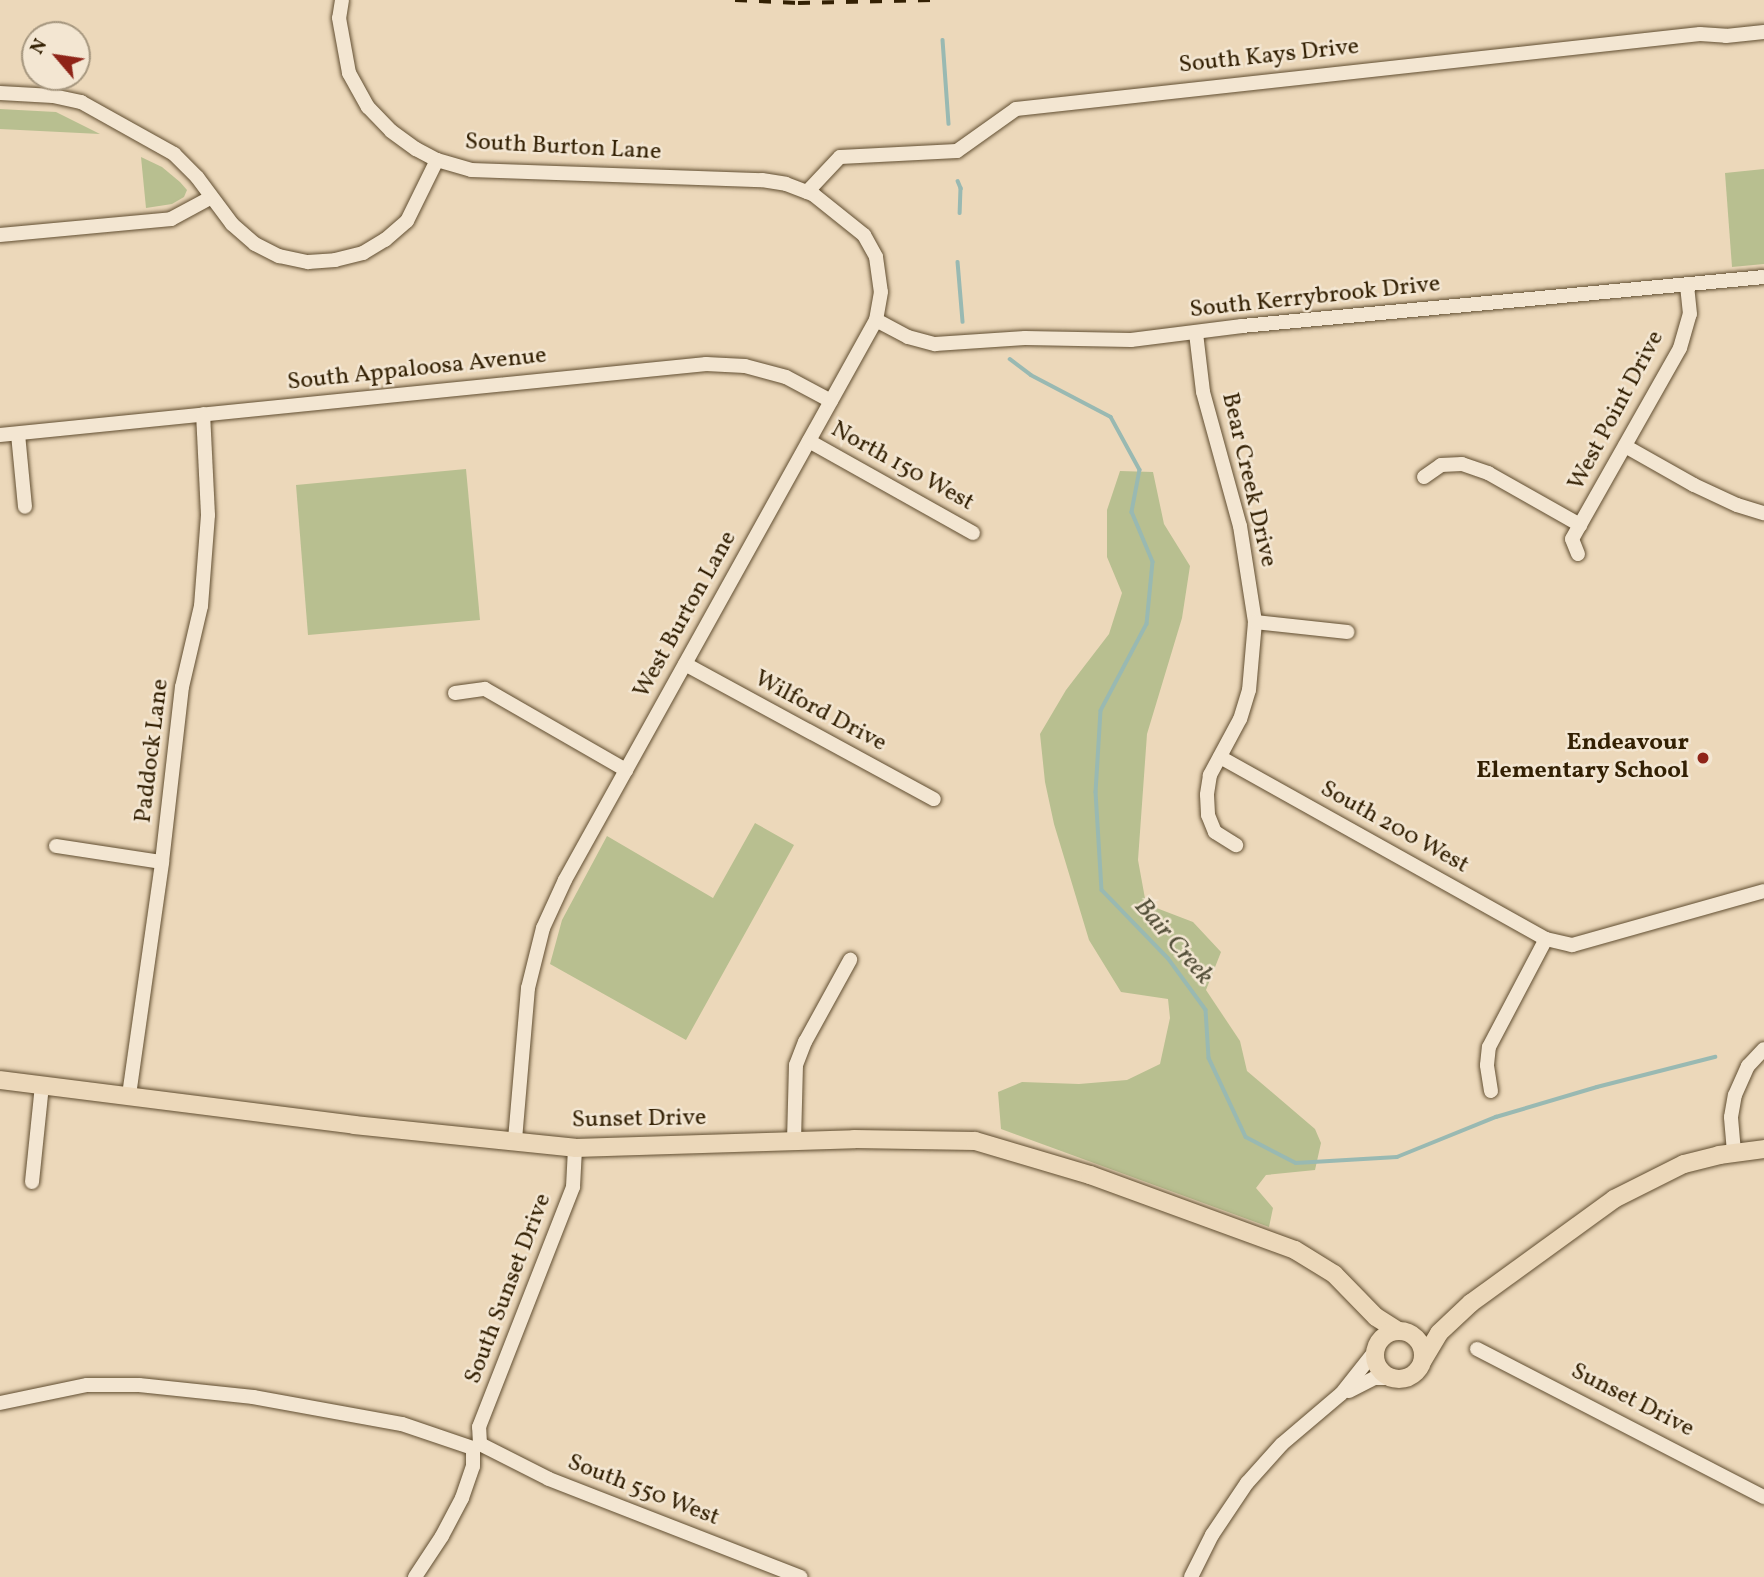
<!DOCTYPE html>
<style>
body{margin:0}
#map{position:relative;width:1764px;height:1577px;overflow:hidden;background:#ecd8ba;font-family:Vollkorn,serif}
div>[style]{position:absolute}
.green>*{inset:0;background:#b8bf90}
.stream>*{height:3.5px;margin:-1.75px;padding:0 1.75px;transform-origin:1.75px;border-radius:1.75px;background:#99b9b2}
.roads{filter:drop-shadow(0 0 2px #614e31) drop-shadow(0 0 2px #614e31)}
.minor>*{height:14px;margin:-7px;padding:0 7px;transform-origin:7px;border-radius:7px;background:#f3e6d2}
.major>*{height:18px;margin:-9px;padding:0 9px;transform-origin:9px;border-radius:9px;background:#ecd8ba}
.major>.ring{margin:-9px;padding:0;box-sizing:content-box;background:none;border:18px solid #ecd8ba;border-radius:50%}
.rail>*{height:3.5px;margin-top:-1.75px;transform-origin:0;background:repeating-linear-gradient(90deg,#332003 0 12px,transparent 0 24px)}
.dots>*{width:19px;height:19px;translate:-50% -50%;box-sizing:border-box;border:4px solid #f3e6d2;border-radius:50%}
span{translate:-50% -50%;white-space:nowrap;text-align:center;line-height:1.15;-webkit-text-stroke:5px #f3e6d2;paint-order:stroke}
.street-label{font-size:24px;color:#332003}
.poi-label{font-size:24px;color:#332003;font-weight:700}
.right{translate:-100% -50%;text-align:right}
.water-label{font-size:26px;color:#524e38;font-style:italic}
.north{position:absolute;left:21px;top:21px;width:70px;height:70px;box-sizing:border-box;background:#f3e6d2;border:2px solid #a6977f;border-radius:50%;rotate:299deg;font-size:19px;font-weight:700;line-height:28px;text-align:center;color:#332003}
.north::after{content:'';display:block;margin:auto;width:24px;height:32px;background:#8f2418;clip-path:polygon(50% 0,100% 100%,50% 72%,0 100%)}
</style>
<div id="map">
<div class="green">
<div style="clip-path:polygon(0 109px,56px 112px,100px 134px,0 129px)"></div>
<div style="clip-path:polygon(141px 157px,162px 167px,180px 182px,187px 190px,184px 197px,172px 204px,146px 208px)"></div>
<div style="clip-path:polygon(1764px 169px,1764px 264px,1732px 267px,1725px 173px)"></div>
<div style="clip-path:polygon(466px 469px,480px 620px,308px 635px,296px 485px)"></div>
<div style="clip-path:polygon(1120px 471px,1153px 472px,1164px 524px,1190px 566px,1182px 618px,1147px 734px,1138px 860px,1146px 904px,1193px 922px,1221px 952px,1206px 990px,1240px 1041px,1247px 1071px,1315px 1129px,1321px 1143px,1315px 1170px,1266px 1175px,1256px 1188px,1273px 1208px,1269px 1227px,1001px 1129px,998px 1092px,1022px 1082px,1079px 1084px,1127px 1080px,1160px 1064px,1170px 1018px,1168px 999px,1121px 992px,1089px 940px,1054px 824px,1045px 782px,1040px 734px,1066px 690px,1109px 634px,1122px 593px,1107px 557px,1107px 510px)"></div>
<div style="clip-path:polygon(755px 823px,794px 845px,686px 1040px,550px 964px,562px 920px,607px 836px,713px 898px)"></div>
</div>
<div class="stream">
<div style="left:943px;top:40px;width:84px;rotate:85.9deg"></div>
<div style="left:958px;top:181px;width:8px;rotate:67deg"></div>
<div style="left:961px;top:188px;width:25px;rotate:92deg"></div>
<div style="left:958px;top:262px;width:60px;rotate:85.2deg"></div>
<div style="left:1010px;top:359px;width:26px;rotate:37deg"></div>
<div style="left:1031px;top:375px;width:90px;rotate:27.7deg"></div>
<div style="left:1111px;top:417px;width:60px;rotate:61.3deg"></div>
<div style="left:1140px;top:470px;width:43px;rotate:100.8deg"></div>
<div style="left:1132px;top:512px;width:54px;rotate:67.2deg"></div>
<div style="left:1153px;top:562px;width:62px;rotate:95.5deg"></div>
<div style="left:1147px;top:624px;width:98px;rotate:117.9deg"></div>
<div style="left:1101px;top:711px;width:81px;rotate:93.5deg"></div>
<div style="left:1096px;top:792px;width:98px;rotate:86.5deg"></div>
<div style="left:1102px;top:890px;width:95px;rotate:45.9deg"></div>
<div style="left:1168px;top:958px;width:64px;rotate:53.8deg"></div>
<div style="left:1206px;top:1010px;width:48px;rotate:86.4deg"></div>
<div style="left:1209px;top:1058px;width:87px;rotate:64.9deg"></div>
<div style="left:1246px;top:1137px;width:56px;rotate:27.5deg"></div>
<div style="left:1296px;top:1163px;width:101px;rotate:-3.4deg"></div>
<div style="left:1397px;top:1157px;width:107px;rotate:-22deg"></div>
<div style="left:1496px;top:1117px;width:105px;rotate:-16.5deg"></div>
<div style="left:1597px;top:1087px;width:122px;rotate:-14.3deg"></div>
</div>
<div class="roads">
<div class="minor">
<div style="left:342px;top:0;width:18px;rotate:99deg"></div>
<div style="left:339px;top:18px;width:56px;rotate:79.7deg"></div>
<div style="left:349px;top:73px;width:39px;rotate:61deg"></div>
<div style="left:368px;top:107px;width:33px;rotate:46deg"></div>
<div style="left:391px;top:131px;width:31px;rotate:36deg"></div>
<div style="left:416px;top:149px;width:24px;rotate:28deg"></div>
<div style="left:437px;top:160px;width:35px;rotate:16deg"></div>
<div style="left:471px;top:170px;width:291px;rotate:2deg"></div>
<div style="left:762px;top:180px;width:24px;rotate:9deg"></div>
<div style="left:786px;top:184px;width:30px;rotate:21deg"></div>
<div style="left:814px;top:195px;width:64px;rotate:38.7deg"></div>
<div style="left:864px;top:235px;width:25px;rotate:61deg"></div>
<div style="left:876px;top:257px;width:35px;rotate:82deg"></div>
<div style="left:881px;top:292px;width:28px;rotate:100deg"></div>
<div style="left:876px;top:320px;width:641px;rotate:119.05deg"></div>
<div style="left:565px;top:880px;width:53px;rotate:114.6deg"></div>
<div style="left:543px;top:928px;width:62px;rotate:104deg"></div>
<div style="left:528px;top:988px;width:154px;rotate:94.9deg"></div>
<div style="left:0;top:93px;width:53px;rotate:3.2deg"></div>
<div style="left:53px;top:96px;width:29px;rotate:12deg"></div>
<div style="left:81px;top:102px;width:107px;rotate:29.2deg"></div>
<div style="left:174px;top:154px;width:33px;rotate:45deg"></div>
<div style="left:197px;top:177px;width:59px;rotate:53.3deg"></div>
<div style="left:232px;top:224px;width:30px;rotate:41deg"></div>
<div style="left:255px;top:244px;width:27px;rotate:27deg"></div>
<div style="left:279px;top:256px;width:30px;rotate:12deg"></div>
<div style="left:308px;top:262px;width:27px;rotate:-4deg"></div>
<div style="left:335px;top:260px;width:29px;rotate:-14deg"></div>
<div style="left:363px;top:253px;width:26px;rotate:-31deg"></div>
<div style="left:385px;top:240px;width:29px;rotate:-41deg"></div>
<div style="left:407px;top:221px;width:68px;rotate:-63.8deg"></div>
<div style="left:807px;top:192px;width:48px;rotate:-46.7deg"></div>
<div style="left:840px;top:157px;width:117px;rotate:-2.9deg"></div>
<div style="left:957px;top:151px;width:72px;rotate:-35.4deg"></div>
<div style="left:1016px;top:109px;width:688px;rotate:-6.26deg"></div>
<div style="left:1700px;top:34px;width:26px;rotate:4deg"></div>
<div style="left:1726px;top:36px;width:38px;rotate:-6deg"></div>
<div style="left:0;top:235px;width:172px;rotate:-5.3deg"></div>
<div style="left:171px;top:219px;width:44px;rotate:-28.3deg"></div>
<div style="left:876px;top:320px;width:36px;rotate:28deg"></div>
<div style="left:908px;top:337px;width:28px;rotate:15deg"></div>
<div style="left:935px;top:344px;width:90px;rotate:-3.8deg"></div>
<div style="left:1025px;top:338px;width:106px;rotate:1.1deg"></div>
<div style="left:1131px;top:340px;width:112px;rotate:-7.2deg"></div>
<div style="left:1242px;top:326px;width:524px;rotate:-5.36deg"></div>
<div style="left:1196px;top:333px;width:59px;rotate:83.2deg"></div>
<div style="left:1203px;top:392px;width:139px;rotate:74.6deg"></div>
<div style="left:1240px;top:526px;width:97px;rotate:81.1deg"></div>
<div style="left:1255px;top:622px;width:68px;rotate:95deg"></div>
<div style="left:1249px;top:690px;width:30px;rotate:107deg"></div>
<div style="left:1240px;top:719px;width:64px;rotate:118.2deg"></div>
<div style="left:1210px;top:775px;width:20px;rotate:99deg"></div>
<div style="left:1207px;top:795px;width:20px;rotate:87deg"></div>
<div style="left:1208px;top:815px;width:18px;rotate:68deg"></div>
<div style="left:1215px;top:832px;width:25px;rotate:32deg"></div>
<div style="left:18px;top:434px;width:73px;rotate:84.5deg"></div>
<div style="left:0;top:435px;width:710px;rotate:-5.74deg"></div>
<div style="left:706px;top:364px;width:39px;rotate:3deg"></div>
<div style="left:745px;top:366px;width:42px;rotate:15deg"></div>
<div style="left:786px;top:377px;width:51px;rotate:28.1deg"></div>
<div style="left:809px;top:441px;width:188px;rotate:29.3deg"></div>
<div style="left:1625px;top:446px;width:79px;rotate:29.5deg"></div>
<div style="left:1694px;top:485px;width:47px;rotate:24.9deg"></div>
<div style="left:1737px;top:505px;width:28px;rotate:17deg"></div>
<div style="left:1424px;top:477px;width:21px;rotate:-35deg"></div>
<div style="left:1441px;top:465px;width:21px;rotate:-3deg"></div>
<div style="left:1462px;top:464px;width:28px;rotate:19deg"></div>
<div style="left:1488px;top:473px;width:106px;rotate:29.5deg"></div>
<div style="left:1578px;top:554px;width:16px;rotate:-112deg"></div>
<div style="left:1572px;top:539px;width:219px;rotate:-60.5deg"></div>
<div style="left:1680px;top:348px;width:35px;rotate:-74deg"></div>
<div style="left:1690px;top:314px;width:29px;rotate:-96deg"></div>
<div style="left:1255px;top:622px;width:93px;rotate:6.2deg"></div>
<div style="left:685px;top:664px;width:283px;rotate:28.5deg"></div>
<div style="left:455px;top:693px;width:30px;rotate:-8deg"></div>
<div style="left:485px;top:689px;width:163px;rotate:29.9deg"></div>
<div style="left:1220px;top:757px;width:373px;rotate:29.2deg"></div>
<div style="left:1546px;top:939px;width:27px;rotate:13deg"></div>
<div style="left:1572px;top:945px;width:199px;rotate:-15.7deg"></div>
<div style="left:56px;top:846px;width:107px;rotate:8.6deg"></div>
<div style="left:1491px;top:1091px;width:26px;rotate:-99deg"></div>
<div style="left:1487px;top:1065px;width:18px;rotate:-84deg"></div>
<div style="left:1489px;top:1047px;width:122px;rotate:-62.2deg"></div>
<div style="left:129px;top:1095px;width:235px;rotate:-81.9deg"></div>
<div style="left:162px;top:862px;width:176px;rotate:-83.5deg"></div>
<div style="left:182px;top:687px;width:83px;rotate:-76.8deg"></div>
<div style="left:201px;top:606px;width:91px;rotate:-85.6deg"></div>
<div style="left:208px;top:515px;width:101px;rotate:-92.8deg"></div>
<div style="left:794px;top:1141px;width:76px;rotate:-88.5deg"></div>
<div style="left:796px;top:1065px;width:25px;rotate:-69deg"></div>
<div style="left:805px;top:1042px;width:94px;rotate:-61.2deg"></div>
<div style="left:1734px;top:1152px;width:35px;rotate:-95deg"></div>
<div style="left:1731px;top:1117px;width:22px;rotate:-80deg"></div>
<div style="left:1735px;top:1095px;width:32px;rotate:-66deg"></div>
<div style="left:1748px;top:1066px;width:23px;rotate:-47deg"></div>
<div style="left:32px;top:1182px;width:97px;rotate:-84.1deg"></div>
<div style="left:1477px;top:1349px;width:323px;rotate:27.3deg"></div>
<div style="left:1349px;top:1391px;width:29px;rotate:-27deg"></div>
<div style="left:1375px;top:1378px;width:20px"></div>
<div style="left:0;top:1403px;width:89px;rotate:-11.7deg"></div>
<div style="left:87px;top:1385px;width:52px"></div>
<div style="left:139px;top:1385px;width:115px;rotate:6deg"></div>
<div style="left:253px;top:1397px;width:151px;rotate:10.3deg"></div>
<div style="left:402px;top:1424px;width:75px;rotate:18.7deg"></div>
<div style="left:480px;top:1444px;width:77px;rotate:26.9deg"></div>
<div style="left:549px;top:1479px;width:270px;rotate:21.3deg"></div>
<div style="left:480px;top:1444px;width:17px;rotate:-93deg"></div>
<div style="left:479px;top:1427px;width:258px;rotate:-68.6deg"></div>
<div style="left:573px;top:1187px;width:39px;rotate:-87deg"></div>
<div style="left:415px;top:1577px;width:49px;rotate:-56.6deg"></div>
<div style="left:442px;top:1536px;width:43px;rotate:-62.2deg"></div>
<div style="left:462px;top:1498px;width:34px;rotate:-71deg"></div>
<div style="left:473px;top:1466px;width:18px;rotate:-90deg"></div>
<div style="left:1191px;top:1577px;width:47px;rotate:-63.4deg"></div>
<div style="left:1212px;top:1535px;width:63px;rotate:-56.1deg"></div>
<div style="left:1247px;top:1483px;width:52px;rotate:-48.1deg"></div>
<div style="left:1282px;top:1444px;width:77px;rotate:-40.3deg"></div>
<div style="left:1341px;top:1394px;width:56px;rotate:-51.5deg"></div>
</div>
<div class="major">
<div style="left:0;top:1080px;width:357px;rotate:7.2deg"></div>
<div style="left:354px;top:1125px;width:222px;rotate:5.9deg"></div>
<div style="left:575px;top:1148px;width:279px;rotate:-1.8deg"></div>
<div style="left:854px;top:1139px;width:121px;rotate:0.9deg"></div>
<div style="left:975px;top:1141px;width:120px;rotate:16.5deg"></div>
<div style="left:1090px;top:1175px;width:218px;rotate:20.1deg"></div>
<div style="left:1295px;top:1250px;width:46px;rotate:31.6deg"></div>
<div style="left:1334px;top:1274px;width:60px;rotate:45.7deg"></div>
<div style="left:1376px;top:1317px;width:26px;rotate:32deg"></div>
<div class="ring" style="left:1375px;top:1331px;width:30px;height:30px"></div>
<div style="left:1423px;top:1360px;width:31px;rotate:-59deg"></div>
<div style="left:1439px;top:1333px;width:44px;rotate:-43.2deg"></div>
<div style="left:1471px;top:1303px;width:177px;rotate:-36deg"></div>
<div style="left:1614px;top:1199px;width:78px;rotate:-26.6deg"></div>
<div style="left:1684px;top:1164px;width:36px;rotate:-14deg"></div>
<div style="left:1719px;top:1155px;width:45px;rotate:-7.6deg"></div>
</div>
</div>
<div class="rail">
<div style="left:735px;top:0;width:63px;rotate:2.7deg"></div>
<div style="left:798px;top:3px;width:135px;rotate:-1.3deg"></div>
</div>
<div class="dots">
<div style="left:1703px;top:758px;background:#8f2418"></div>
</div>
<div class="street-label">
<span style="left:1269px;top:57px;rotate:-6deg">South Kays Drive</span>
<span style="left:563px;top:148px;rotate:3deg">South Burton Lane</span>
<span style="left:1315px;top:298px;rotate:-6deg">South Kerrybrook Drive</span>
<span style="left:417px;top:370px;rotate:-6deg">South Appaloosa Avenue</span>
<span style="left:1617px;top:411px;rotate:-62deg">West Point Drive</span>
<span style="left:902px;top:467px;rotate:29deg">North 150 West</span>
<span style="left:1248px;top:480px;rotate:77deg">Bear Creek Drive</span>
<span style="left:686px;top:615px;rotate:-61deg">West Burton Lane</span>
<span style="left:820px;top:712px;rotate:28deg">Wilford Drive</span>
<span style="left:153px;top:751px;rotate:-83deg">Paddock Lane</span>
<span style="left:1394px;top:828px;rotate:29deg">South 200 West</span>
<span style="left:639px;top:1120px;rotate:-1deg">Sunset Drive</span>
<span style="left:509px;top:1289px;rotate:-69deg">South Sunset Drive</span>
<span style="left:1632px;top:1401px;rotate:27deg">Sunset Drive</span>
<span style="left:643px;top:1491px;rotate:21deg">South 550 West</span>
</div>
<div class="poi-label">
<span class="right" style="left:1689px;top:758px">Endeavour<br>Elementary School</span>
</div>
<div class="water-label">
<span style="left:1173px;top:942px;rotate:49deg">Bair Creek</span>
</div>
<div class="north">N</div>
</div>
